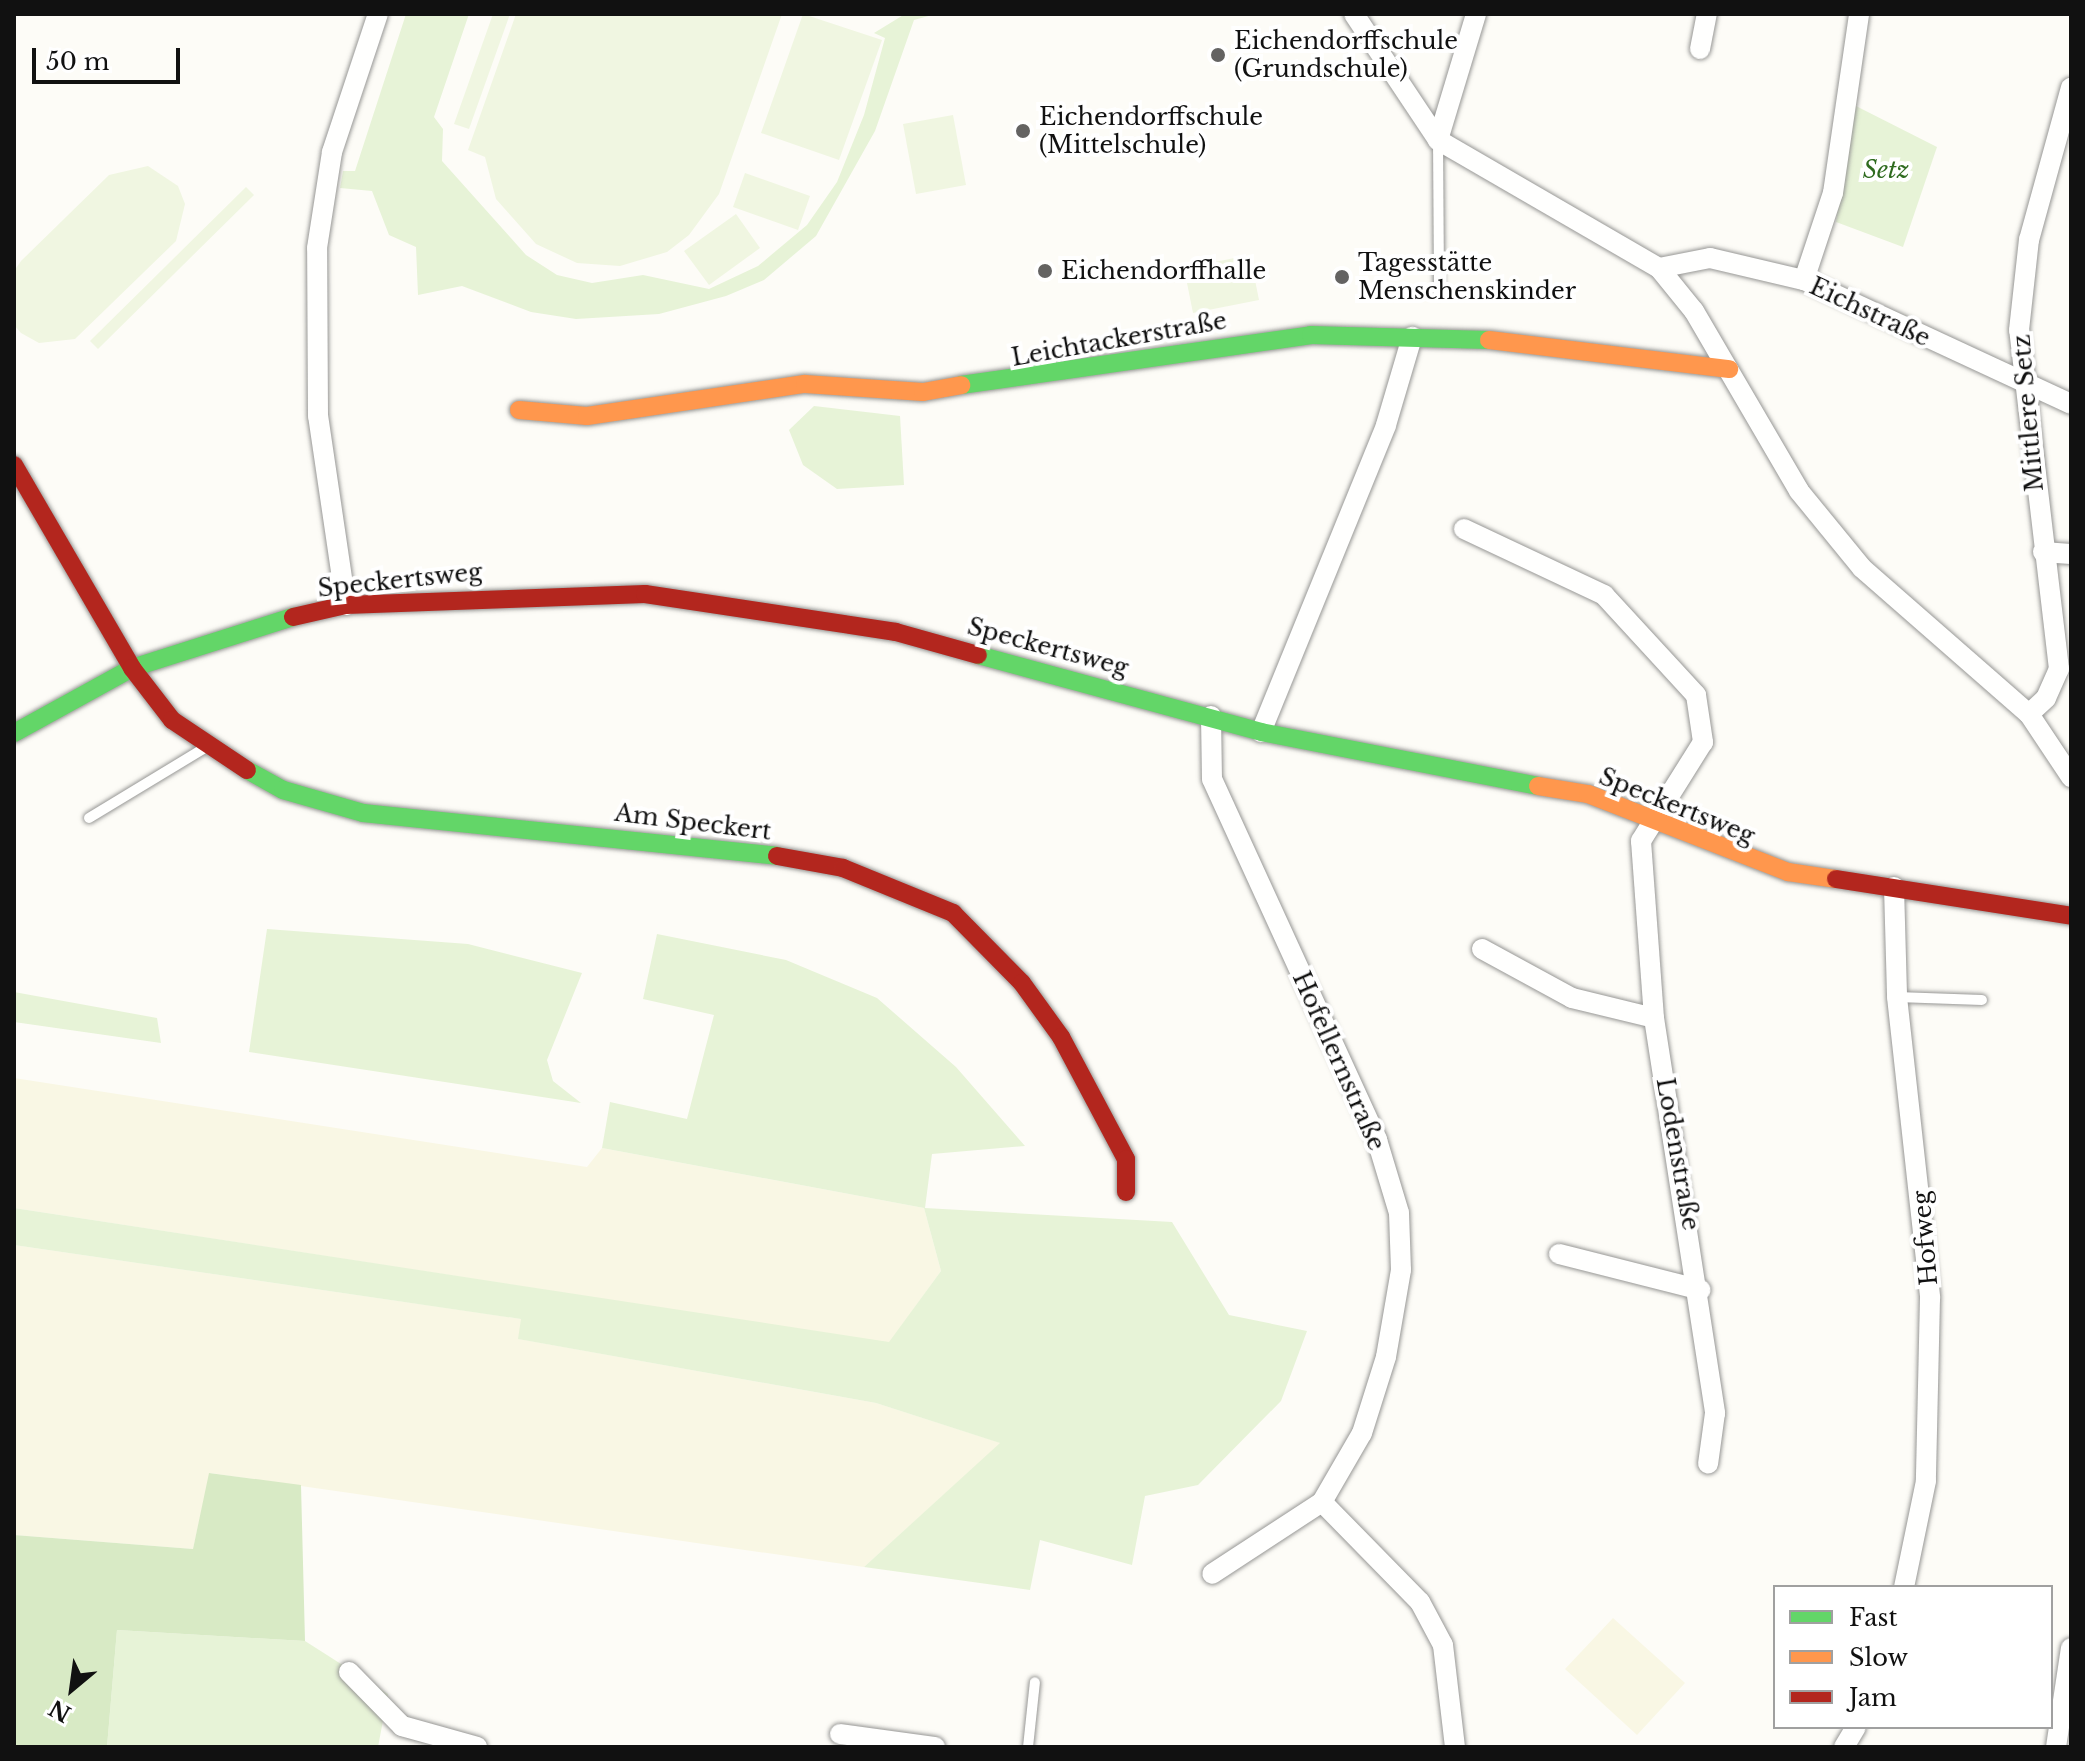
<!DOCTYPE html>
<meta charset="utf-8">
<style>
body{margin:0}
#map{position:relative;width:2085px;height:1761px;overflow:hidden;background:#fdfcf7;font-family:"Libre Baskerville",serif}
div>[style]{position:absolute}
.farmland>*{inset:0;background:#f9f7e4}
.green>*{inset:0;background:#e7f3d7}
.forest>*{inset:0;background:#d8eac5}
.pitch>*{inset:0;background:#f0f6e1}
.roads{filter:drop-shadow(0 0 2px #979795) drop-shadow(0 0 2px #979795)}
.lane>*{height:10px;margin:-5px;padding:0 5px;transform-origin:5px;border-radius:5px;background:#fffffe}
.street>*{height:20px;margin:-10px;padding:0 10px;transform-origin:10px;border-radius:10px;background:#fffffe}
.fast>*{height:18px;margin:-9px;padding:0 9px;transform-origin:9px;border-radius:9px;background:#63d668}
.slow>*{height:18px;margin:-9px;padding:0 9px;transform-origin:9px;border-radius:9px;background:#ff974d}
.jam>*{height:18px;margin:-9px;padding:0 9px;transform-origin:9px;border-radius:9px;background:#b3261e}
.dots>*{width:22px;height:22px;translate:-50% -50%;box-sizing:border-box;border:4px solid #fff;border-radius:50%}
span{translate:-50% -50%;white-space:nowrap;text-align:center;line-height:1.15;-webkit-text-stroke:8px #fff;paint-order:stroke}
.poi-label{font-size:24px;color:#111}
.left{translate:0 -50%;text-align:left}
.park-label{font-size:24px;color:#2f6b1f;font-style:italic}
.street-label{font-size:24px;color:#111}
.frame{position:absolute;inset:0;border:16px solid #111;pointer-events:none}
.legend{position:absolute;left:1773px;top:1585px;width:280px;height:144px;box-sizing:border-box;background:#fff;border:2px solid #a0a0a0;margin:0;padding:10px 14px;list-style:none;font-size:24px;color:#111}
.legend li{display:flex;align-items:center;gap:16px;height:40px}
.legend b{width:40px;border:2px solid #a0a0a0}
.north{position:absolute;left:32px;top:1649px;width:80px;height:80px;-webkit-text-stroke:6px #fff;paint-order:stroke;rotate:209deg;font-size:22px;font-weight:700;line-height:32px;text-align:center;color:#111}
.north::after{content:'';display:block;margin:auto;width:28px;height:36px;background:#111;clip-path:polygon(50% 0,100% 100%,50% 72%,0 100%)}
.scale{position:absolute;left:32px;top:48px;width:148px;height:36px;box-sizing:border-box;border:4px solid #111;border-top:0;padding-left:10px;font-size:24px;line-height:28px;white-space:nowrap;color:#111;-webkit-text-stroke:6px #fff;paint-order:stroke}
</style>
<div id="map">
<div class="farmland">
<div style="clip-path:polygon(14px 1078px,587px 1167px,602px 1148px,924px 1208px,941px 1271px,889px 1343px,14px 1208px)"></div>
<div style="clip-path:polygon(14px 1245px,522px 1319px,519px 1339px,876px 1403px,1001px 1443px,864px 1567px,210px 1473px,193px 1549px,14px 1535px)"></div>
<div style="clip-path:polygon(1613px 1618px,1685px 1683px,1637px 1735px,1565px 1669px)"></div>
</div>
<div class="green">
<div style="clip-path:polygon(406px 14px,469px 14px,434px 117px,443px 129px,442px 161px,526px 255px,557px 275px,592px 283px,643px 275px,709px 289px,758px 266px,807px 225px,837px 182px,864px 115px,885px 38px,874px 33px,905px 14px,932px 15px,914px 20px,875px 131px,816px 236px,764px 280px,726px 296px,659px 314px,576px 319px,531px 312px,462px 286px,418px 295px,416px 247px,389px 235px,372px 191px,340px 188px,343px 171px,355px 171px)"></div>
<div style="clip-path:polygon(1852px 104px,1937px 147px,1903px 247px,1836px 222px)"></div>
<div style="clip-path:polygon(814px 406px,900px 416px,904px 485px,837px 489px,803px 465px,789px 430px)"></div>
<div style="clip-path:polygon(267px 929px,468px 944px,582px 973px,547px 1060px,553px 1081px,581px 1103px,249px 1052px)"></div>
<div style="clip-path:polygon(657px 934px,786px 960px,877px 998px,956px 1067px,1025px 1146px,932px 1154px,925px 1208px,1172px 1222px,1229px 1315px,1307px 1331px,1281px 1401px,1198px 1485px,1145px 1496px,1132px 1565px,1040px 1540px,1030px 1590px,864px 1567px,1000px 1443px,876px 1403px,518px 1339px,521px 1319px,14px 1245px,14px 1208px,889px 1342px,941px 1271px,924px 1208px,602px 1148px,610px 1102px,687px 1119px,714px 1015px,643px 999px)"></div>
<div style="clip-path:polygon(14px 992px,157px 1018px,161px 1043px,14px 1022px)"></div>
<div style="clip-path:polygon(117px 1630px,305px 1641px,388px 1694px,378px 1747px,107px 1747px)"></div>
</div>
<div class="forest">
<div style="clip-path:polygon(209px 1473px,301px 1485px,305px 1641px,117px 1630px,107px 1747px,14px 1747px,14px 1535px,193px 1549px)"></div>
</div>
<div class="pitch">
<div style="clip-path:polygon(493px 14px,510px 14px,469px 129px,454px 124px)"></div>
<div style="clip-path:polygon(516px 14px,782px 14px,719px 194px,689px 235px,667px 252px,620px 266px,577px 263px,536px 244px,496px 199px,485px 157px,468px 150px)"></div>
<div style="clip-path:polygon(803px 14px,882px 40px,839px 160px,761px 133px)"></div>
<div style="clip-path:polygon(953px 115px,966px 185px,916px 194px,903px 124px)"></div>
<div style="clip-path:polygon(148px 166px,178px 186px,185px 204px,176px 241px,75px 339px,39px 343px,21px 333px,14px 325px,14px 271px,21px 261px,109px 175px)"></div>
<div style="clip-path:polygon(745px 173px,810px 196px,798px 230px,733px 207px)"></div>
<div style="clip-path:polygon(246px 187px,254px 195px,98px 349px,90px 341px)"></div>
<div style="clip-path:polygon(736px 214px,760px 248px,709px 285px,684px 251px)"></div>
<div style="clip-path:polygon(1250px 255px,1259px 300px,1193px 313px,1184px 268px)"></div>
</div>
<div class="roads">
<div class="lane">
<div style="left:1438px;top:140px;width:152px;rotate:89.6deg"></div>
<div style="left:89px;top:818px;width:133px;rotate:-31.2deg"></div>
<div style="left:1897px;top:997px;width:85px;rotate:2deg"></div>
<div style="left:1028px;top:1747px;width:65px;rotate:-83.9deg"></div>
</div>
<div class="street">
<div style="left:1354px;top:14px;width:151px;rotate:56.3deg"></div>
<div style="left:1438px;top:140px;width:255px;rotate:30.1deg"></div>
<div style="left:1659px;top:268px;width:55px;rotate:50.9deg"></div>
<div style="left:1694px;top:311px;width:208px;rotate:59.7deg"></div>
<div style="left:1799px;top:491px;width:99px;rotate:50.7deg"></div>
<div style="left:1862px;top:568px;width:222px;rotate:41.2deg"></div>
<div style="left:2029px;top:714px;width:76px;rotate:56.3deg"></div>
<div style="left:1700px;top:49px;width:36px;rotate:-79deg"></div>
<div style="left:1438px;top:140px;width:132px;rotate:-73.2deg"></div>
<div style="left:1659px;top:268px;width:52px;rotate:-11.1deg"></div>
<div style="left:1710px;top:258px;width:97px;rotate:13.2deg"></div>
<div style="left:1804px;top:280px;width:294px;rotate:24.9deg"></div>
<div style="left:1804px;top:280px;width:92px;rotate:-71.6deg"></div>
<div style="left:1833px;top:193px;width:181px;rotate:-81.7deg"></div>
<div style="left:1464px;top:529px;width:155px;rotate:25.2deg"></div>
<div style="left:1604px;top:595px;width:136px;rotate:47.4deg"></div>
<div style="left:1696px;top:695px;width:48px;rotate:81.5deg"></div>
<div style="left:1703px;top:742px;width:117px;rotate:122.1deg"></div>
<div style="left:1641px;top:841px;width:177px;rotate:85.8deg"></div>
<div style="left:1654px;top:1018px;width:400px;rotate:81.2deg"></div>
<div style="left:1715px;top:1413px;width:51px;rotate:97.8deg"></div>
<div style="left:2043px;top:552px;width:28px;rotate:4deg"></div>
<div style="left:346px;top:605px;width:191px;rotate:-98.4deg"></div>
<div style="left:318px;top:416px;width:168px;rotate:-90.3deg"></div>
<div style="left:317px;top:248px;width:97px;rotate:-81.1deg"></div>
<div style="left:332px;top:152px;width:145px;rotate:-71.6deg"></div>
<div style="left:2029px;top:714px;width:23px;rotate:-43deg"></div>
<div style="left:2046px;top:698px;width:32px;rotate:-66deg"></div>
<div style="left:2059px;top:669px;width:341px;rotate:-96.7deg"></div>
<div style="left:2019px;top:330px;width:91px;rotate:-83.7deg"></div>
<div style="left:2029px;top:240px;width:158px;rotate:-74.6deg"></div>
<div style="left:1211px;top:716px;width:63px;rotate:89.1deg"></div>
<div style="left:1212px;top:779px;width:397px;rotate:65.4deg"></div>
<div style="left:1377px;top:1140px;width:76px;rotate:73.2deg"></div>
<div style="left:1399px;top:1213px;width:57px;rotate:88deg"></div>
<div style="left:1401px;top:1270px;width:88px;rotate:99.8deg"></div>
<div style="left:1386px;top:1357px;width:80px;rotate:107.5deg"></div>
<div style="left:1362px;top:1433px;width:80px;rotate:120.1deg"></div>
<div style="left:1322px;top:1502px;width:131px;rotate:146.8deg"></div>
<div style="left:1261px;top:732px;width:331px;rotate:-67.8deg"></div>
<div style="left:1386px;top:425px;width:92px;rotate:-73.5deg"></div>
<div style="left:1894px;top:887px;width:110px;rotate:88.4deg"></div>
<div style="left:1897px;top:997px;width:303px;rotate:83.7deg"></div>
<div style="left:1930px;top:1298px;width:183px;rotate:91.3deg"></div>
<div style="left:1926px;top:1481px;width:108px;rotate:101.7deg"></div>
<div style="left:1482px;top:949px;width:102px;rotate:28.6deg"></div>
<div style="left:1572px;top:998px;width:84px;rotate:13.7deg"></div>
<div style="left:1559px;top:1254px;width:146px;rotate:14.2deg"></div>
<div style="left:1322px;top:1502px;width:140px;rotate:45.6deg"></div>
<div style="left:1420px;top:1602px;width:49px;rotate:61.9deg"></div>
<div style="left:1443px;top:1645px;width:103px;rotate:83.3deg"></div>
<div style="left:349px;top:1672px;width:76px;rotate:45.5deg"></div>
<div style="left:402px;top:1726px;width:78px;rotate:15.6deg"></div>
<div style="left:840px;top:1734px;width:96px;rotate:7.8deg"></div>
<div style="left:1844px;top:1747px;width:23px;rotate:-59deg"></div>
<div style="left:2056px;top:1747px;width:100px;rotate:-81.4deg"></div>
</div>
<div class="fast">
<div style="left:961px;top:385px;width:354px;rotate:-8.1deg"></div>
<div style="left:1311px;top:335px;width:178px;rotate:1.6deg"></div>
<div style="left:978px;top:655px;width:293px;rotate:15.2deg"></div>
<div style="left:1261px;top:732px;width:282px;rotate:11deg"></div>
<div style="left:14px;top:733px;width:135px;rotate:-28.8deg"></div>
<div style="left:132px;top:668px;width:169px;rotate:-17.6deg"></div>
<div style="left:247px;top:770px;width:41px;rotate:29.1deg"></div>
<div style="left:283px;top:790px;width:83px;rotate:16deg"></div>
<div style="left:363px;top:813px;width:416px;rotate:5.9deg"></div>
</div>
<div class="slow">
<div style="left:1489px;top:340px;width:242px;rotate:6.9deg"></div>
<div style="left:519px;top:410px;width:68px;rotate:5deg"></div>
<div style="left:587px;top:416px;width:220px;rotate:-8.4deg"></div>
<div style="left:805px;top:384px;width:118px;rotate:3.9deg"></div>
<div style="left:923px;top:392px;width:39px;rotate:-10deg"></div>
<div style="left:1538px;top:786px;width:51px;rotate:9.1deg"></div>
<div style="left:1588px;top:794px;width:215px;rotate:21.3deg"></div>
<div style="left:1788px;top:872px;width:49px;rotate:8.3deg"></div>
</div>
<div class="jam">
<div style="left:14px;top:465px;width:235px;rotate:59.8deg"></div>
<div style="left:132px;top:668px;width:66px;rotate:52.4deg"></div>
<div style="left:172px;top:720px;width:90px;rotate:33.7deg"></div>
<div style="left:293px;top:617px;width:54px;rotate:-12.8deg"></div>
<div style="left:346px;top:605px;width:299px;rotate:-2.1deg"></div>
<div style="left:645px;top:594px;width:254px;rotate:8.6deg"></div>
<div style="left:896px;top:632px;width:85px;rotate:15.7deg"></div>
<div style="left:777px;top:856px;width:67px;rotate:10.3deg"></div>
<div style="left:843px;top:868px;width:119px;rotate:22.2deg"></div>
<div style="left:953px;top:913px;width:98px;rotate:45.4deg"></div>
<div style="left:1022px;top:983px;width:67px;rotate:54.2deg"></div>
<div style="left:1061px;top:1037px;width:138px;rotate:62deg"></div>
<div style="left:1126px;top:1159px;width:33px;rotate:90deg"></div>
<div style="left:1836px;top:879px;width:238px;rotate:8.9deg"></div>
</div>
</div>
<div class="dots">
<div style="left:1218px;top:55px;background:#646362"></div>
<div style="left:1023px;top:131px;background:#646362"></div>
<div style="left:1045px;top:271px;background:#646362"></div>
<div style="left:1342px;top:277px;background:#646362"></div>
</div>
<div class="poi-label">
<span class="left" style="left:1234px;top:55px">Eichendorffschule<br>(Grundschule)</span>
<span class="left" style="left:1039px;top:131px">Eichendorffschule<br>(Mittelschule)</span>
<span class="left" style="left:1358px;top:277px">Tagesstätte<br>Menschenskinder</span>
<span class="left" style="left:1061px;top:271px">Eichendorffhalle</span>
</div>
<div class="park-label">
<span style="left:1886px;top:170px">Setz</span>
</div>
<div class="street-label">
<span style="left:1870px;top:312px;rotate:25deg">Eichstraße</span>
<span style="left:1119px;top:339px;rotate:-10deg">Leichtackerstraße</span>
<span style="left:2028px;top:413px;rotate:-95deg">Mittlere Setz</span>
<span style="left:400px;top:580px;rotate:-6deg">Speckertsweg</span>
<span style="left:1048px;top:647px;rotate:15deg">Speckertsweg</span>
<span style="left:1677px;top:806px;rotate:22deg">Speckertsweg</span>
<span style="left:693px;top:822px;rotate:7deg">Am Speckert</span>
<span style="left:1339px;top:1061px;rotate:66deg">Hofellernstraße</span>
<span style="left:1678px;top:1154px;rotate:80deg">Lodenstraße</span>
<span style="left:1925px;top:1238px;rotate:-95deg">Hofweg</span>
</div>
<div class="frame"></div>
<ul class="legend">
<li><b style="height:10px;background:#63d668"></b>Fast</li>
<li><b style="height:10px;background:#ff974d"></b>Slow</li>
<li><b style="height:10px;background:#b3261e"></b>Jam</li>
</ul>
<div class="north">N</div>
<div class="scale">50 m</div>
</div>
